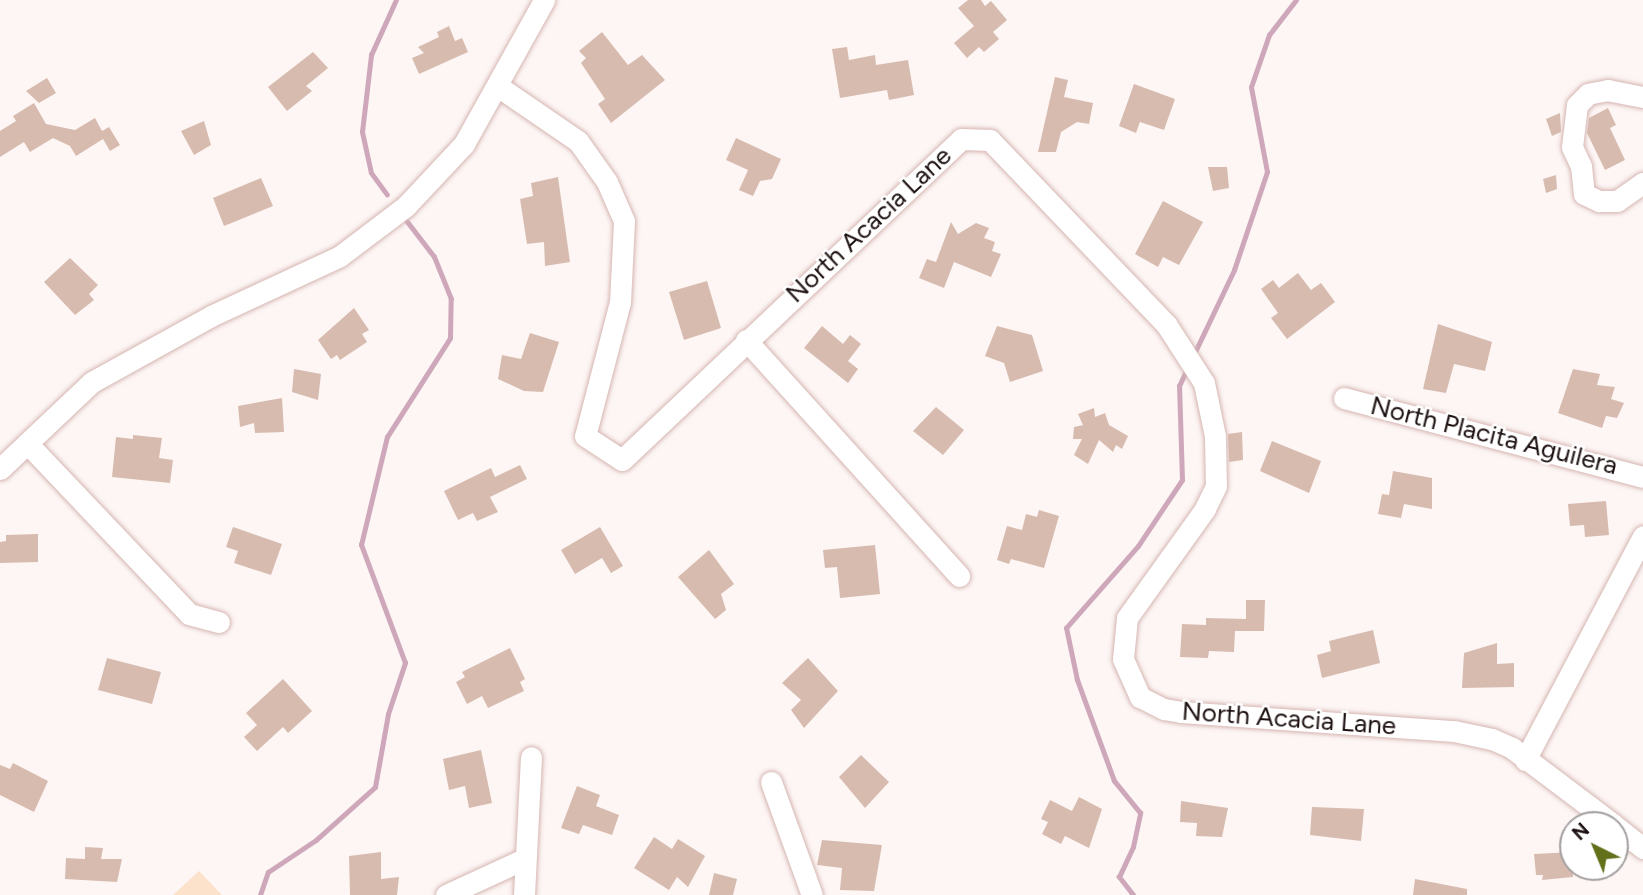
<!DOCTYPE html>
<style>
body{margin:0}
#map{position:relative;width:1643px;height:895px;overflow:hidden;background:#fdf6f5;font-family:Figtree,sans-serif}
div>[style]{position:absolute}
.green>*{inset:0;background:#fce2cb}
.stream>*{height:4.5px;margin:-2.25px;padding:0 2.25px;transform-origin:2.25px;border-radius:2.25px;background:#cea8ba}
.building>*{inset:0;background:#d8bbaf}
.roads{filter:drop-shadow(0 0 2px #d5b5b1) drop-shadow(0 0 2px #d5b5b1)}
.minor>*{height:21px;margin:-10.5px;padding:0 10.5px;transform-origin:10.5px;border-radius:10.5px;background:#fff}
span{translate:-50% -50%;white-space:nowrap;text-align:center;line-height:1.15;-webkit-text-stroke:5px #fff;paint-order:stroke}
.street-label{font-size:26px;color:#1c1110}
.north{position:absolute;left:1559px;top:811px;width:70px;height:70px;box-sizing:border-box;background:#fff;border:2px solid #a4a09f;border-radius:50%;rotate:317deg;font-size:19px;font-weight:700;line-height:28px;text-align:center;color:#1c1110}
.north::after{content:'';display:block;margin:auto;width:24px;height:32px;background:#63701a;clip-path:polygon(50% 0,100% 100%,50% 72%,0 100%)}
</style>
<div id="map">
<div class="green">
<div style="clip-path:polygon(199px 871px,222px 895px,173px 895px)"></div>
</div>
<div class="stream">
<div style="left:387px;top:195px;width:27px;rotate:-126deg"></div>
<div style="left:371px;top:173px;width:42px;rotate:-102.4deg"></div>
<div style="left:362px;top:132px;width:78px;rotate:-83.3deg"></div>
<div style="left:371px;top:55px;width:60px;rotate:-65.6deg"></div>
<div style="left:1194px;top:354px;width:93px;rotate:-64.5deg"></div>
<div style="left:1234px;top:270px;width:103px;rotate:-71.4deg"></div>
<div style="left:1267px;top:172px;width:86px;rotate:-100.7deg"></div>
<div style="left:1251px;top:87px;width:55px;rotate:-70.9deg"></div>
<div style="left:1269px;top:35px;width:44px;rotate:-52.4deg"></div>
<div style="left:260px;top:895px;width:24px;rotate:-71deg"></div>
<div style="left:268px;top:872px;width:58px;rotate:-33.7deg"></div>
<div style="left:316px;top:840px;width:79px;rotate:-41.9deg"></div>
<div style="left:375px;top:787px;width:74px;rotate:-79.9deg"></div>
<div style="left:388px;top:714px;width:54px;rotate:-71.6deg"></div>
<div style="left:405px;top:663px;width:126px;rotate:-110.4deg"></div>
<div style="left:361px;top:545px;width:111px;rotate:-76.5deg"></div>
<div style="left:387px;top:437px;width:117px;rotate:-57.5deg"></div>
<div style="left:450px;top:338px;width:39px;rotate:-89deg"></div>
<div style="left:451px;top:299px;width:45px;rotate:-112deg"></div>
<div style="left:434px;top:257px;width:44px;rotate:-127.6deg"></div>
<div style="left:1133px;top:895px;width:23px;rotate:-128deg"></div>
<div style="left:1119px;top:877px;width:33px;rotate:-65deg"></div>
<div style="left:1133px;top:847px;width:35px;rotate:-78deg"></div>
<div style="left:1140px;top:813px;width:41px;rotate:-129.1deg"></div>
<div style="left:1114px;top:781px;width:108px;rotate:-110.1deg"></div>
<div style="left:1077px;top:680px;width:53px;rotate:-101.9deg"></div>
<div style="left:1066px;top:628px;width:109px;rotate:-48.7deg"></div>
<div style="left:1138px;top:546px;width:79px;rotate:-56.3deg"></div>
<div style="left:1182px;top:480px;width:94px;rotate:-91.8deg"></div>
<div style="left:1179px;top:386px;width:19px;rotate:-65deg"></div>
</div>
<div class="building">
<div style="clip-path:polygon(968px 0,981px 0,985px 6px,991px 1px,1007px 20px,993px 32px,999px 39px,984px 52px,979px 47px,967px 58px,954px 43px,974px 26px,958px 8px)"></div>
<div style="clip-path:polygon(449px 26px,455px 41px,462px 38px,468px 52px,419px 74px,412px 58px,424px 53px,418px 47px,439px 37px,437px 32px)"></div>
<div style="clip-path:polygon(602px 32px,628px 65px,642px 55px,665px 80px,611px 123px,598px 104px,605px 99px,581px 63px,586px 58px,579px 51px)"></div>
<div style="clip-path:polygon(847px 47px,849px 60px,875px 55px,876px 65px,908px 60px,914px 95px,889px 100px,887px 90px,840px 98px,832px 49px)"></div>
<div style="clip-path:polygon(313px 52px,328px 68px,306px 86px,312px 91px,287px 111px,268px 87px)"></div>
<div style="clip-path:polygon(1055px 77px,1068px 80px,1064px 97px,1093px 103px,1089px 124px,1077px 122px,1061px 132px,1056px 152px,1038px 152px)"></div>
<div style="clip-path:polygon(47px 78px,56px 93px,39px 103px,26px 91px)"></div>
<div style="clip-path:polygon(1134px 84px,1175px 99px,1164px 130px,1140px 122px,1136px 133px,1119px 126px)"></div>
<div style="clip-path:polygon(34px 103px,46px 124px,75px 130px,95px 118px,102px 131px,109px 127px,120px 145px,110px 151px,103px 139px,76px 156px,70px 146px,53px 138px,30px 152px,24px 142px,0 157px,0 131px,16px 121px,13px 116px)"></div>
<div style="clip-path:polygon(1608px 108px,1616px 125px,1610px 128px,1625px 160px,1605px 170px,1587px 133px,1589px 118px)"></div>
<div style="clip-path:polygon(1560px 113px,1561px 132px,1552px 136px,1546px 119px)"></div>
<div style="clip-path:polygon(204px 121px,211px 145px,194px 155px,181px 131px)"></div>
<div style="clip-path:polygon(736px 138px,781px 159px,772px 179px,760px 181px,753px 196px,739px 190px,748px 170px,726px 160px)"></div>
<div style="clip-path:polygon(1208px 167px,1227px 167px,1229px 188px,1213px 191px)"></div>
<div style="clip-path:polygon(1556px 175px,1557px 189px,1546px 193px,1543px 179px)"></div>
<div style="clip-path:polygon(558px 177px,570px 262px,545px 266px,544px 242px,527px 244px,520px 199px,533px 196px,531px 183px)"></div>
<div style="clip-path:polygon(261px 178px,273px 206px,224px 226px,213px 198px)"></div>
<div style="clip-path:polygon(1163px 201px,1203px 222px,1179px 265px,1163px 257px,1158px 267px,1135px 254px)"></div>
<div style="clip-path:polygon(951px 222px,958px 234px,976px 223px,989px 228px,984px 238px,995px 242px,992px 251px,1001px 254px,991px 277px,954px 262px,944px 288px,919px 278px,927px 259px,936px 262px)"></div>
<div style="clip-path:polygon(70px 258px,98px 285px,89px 294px,94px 300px,75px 315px,44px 282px)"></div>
<div style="clip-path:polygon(1298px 273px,1311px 290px,1321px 283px,1335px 302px,1287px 339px,1271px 318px,1278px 313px,1261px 289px,1273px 280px,1279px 288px)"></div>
<div style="clip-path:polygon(707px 281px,721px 328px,684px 340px,669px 292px)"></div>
<div style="clip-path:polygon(354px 308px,369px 330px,362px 334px,367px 342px,340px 360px,337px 355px,331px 359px,318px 340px)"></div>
<div style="clip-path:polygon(1438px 324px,1492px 342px,1485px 371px,1454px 364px,1446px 393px,1423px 389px)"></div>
<div style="clip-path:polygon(822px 326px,843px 344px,850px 335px,861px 344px,848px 361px,858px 369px,848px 383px,804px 348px)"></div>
<div style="clip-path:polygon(997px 326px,1032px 335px,1043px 371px,1010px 382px,1004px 363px,985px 356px)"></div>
<div style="clip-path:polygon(530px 333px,559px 342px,543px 392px,524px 391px,498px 379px,502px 355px,521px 359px)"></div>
<div style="clip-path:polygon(294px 369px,321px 374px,318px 400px,292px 392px)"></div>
<div style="clip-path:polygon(1573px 369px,1600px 374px,1597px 385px,1615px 387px,1611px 399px,1624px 403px,1617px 418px,1606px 416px,1602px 428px,1558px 413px)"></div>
<div style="clip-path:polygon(282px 398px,284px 432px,255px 433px,254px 423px,240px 427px,238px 406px)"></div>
<div style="clip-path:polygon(936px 407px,964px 430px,943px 455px,913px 431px)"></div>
<div style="clip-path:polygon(1094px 408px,1095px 417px,1105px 413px,1109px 425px,1128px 436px,1122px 449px,1116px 445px,1113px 452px,1099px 440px,1088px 464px,1074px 455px,1082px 439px,1073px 439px,1074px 427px,1083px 425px,1078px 414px)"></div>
<div style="clip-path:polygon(1242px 432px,1243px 460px,1229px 462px,1228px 434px)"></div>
<div style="clip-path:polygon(133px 435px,162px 438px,159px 458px,173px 460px,170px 483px,112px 477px,116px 437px,133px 439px)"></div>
<div style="clip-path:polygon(1272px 441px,1321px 461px,1309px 493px,1260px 471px)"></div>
<div style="clip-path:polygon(520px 465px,527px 479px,490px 497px,498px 512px,477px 521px,473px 513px,458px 520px,444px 491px,491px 468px,495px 477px)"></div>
<div style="clip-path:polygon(1393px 471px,1432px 478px,1432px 509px,1404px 504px,1401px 518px,1378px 514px,1382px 494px,1389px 495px)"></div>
<div style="clip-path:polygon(1606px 501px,1609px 535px,1585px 537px,1584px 525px,1570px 526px,1568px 504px)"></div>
<div style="clip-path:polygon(1039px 510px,1059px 516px,1044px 568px,1011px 559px,1009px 564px,997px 560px,1007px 526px,1022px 530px,1026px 514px,1037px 517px)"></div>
<div style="clip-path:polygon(233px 527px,282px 544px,271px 575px,234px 563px,238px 551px,226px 547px)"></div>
<div style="clip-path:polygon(600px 527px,623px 566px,611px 573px,602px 558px,575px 574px,561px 550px)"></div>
<div style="clip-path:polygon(38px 534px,38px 562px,0 563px,0 542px,6px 541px,6px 535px)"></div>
<div style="clip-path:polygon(875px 545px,880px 594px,840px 598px,837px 567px,825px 568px,823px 550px)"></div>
<div style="clip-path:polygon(709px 550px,734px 584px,721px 594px,726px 610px,715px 619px,678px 577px)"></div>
<div style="clip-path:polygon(1246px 600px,1265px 600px,1264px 631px,1235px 631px,1234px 652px,1209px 651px,1208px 658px,1180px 657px,1182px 624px,1206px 625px,1206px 618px,1246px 619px)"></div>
<div style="clip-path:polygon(1373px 630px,1380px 663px,1322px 678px,1317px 655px,1331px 651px,1329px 641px)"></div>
<div style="clip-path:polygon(1497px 643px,1497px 664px,1514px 663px,1514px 687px,1462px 688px,1464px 653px)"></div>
<div style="clip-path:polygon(510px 648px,525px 679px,520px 682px,524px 691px,488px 708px,482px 696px,467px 704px,456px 682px,465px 677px,462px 672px)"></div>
<div style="clip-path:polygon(107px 658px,161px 672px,152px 704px,98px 690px)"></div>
<div style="clip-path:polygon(808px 658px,838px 691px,804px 728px,791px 710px,801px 700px,782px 683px)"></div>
<div style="clip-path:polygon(283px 679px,312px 711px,288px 733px,283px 727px,257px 751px,244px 737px,257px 725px,246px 713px)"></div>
<div style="clip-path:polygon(481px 750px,492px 803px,469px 808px,465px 786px,449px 790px,443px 759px)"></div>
<div style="clip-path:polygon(861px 755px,889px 782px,865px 808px,839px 777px)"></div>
<div style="clip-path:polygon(13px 763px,48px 781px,34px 812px,0 795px,0 765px,10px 769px)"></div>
<div style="clip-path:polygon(577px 786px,600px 795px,596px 806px,619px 815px,612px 835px,583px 825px,579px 834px,561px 828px)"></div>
<div style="clip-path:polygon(1079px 797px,1102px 809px,1089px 848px,1065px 836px,1061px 844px,1042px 834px,1048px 822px,1041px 819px,1050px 800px,1072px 811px)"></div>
<div style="clip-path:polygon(1181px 801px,1228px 808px,1222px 837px,1196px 836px,1197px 823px,1180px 822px)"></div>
<div style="clip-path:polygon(1312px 807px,1364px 809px,1361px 841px,1310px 835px)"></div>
<div style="clip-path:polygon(654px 837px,672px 849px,678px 839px,705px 856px,688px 887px,677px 877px,669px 890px,634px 868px)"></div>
<div style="clip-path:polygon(822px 840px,882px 845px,874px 891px,840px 890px,842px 868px,817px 865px)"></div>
<div style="clip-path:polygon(85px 847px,103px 848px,101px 859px,122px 859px,117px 882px,65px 879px,66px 858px,85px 859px)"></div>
<div style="clip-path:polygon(381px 852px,381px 879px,399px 877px,397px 895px,350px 895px,349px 856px)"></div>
<div style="clip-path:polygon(1573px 852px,1573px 877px,1542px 880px,1543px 875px,1536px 875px,1534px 854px)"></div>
<div style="clip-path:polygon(714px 873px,737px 879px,733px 895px,709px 895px)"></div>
<div style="clip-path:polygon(1415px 879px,1467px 889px,1467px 895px,1413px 895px)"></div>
</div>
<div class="roads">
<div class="minor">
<div style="left:499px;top:87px;width:96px;rotate:34.4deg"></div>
<div style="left:578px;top:141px;width:50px;rotate:54.7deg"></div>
<div style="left:607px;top:182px;width:43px;rotate:66.4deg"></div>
<div style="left:624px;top:221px;width:81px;rotate:92.8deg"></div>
<div style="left:620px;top:302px;width:138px;rotate:104.6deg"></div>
<div style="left:585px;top:436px;width:44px;rotate:33deg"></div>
<div style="left:622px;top:460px;width:467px;rotate:-43.4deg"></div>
<div style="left:961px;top:139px;width:29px;rotate:2deg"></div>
<div style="left:990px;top:140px;width:255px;rotate:46.3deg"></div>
<div style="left:1166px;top:324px;width:70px;rotate:57.2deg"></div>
<div style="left:1204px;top:383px;width:54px;rotate:78.3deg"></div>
<div style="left:1215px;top:436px;width:50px;rotate:88.9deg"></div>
<div style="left:1216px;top:486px;width:25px;rotate:116deg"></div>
<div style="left:1205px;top:509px;width:134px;rotate:125.6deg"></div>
<div style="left:1127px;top:618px;width:41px;rotate:95.6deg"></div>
<div style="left:1123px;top:659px;width:42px;rotate:65.9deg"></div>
<div style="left:1140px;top:697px;width:27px;rotate:27deg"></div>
<div style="left:1164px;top:709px;width:17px;rotate:10deg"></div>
<div style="left:1181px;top:712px;width:274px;rotate:4deg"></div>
<div style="left:1454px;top:731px;width:39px;rotate:12deg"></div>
<div style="left:1492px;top:739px;width:22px;rotate:24deg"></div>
<div style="left:1512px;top:748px;width:128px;rotate:37deg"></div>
<div style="left:1643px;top:97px;width:36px;rotate:-169deg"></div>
<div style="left:1608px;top:90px;width:20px;rotate:169deg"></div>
<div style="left:1588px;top:94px;width:16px;rotate:135deg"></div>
<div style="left:1577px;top:105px;width:42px;rotate:96.8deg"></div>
<div style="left:1572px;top:147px;width:21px;rotate:65deg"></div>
<div style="left:1581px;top:166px;width:28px;rotate:84deg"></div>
<div style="left:1584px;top:194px;width:17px;rotate:25deg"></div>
<div style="left:1599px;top:201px;width:18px"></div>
<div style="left:1617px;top:201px;width:32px;rotate:-35deg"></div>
<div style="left:746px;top:340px;width:318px;rotate:47.9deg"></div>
<div style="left:1344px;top:398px;width:309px;rotate:14.8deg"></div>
<div style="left:27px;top:443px;width:236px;rotate:46.5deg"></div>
<div style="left:189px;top:614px;width:31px;rotate:15deg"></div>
<div style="left:0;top:469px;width:127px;rotate:-43.4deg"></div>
<div style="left:92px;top:382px;width:136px;rotate:-29deg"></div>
<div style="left:211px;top:316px;width:142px;rotate:-24.9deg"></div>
<div style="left:340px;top:256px;width:83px;rotate:-37.1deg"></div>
<div style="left:406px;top:206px;width:85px;rotate:-46.9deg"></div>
<div style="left:464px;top:144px;width:165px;rotate:-60.9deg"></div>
<div style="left:1525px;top:760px;width:253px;rotate:-62.2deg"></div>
<div style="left:771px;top:782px;width:120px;rotate:70.1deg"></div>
<div style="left:1615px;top:826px;width:36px;rotate:38deg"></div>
<div style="left:446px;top:895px;width:86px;rotate:-24.8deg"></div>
<div style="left:524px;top:895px;width:138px;rotate:-87.1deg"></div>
</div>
</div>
<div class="street-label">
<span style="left:869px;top:225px;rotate:-43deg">North Acacia Lane</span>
<span style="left:1494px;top:436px;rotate:14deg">North Placita Aguilera</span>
<span style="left:1289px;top:719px;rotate:4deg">North Acacia Lane</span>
</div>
<div class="north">N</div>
</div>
